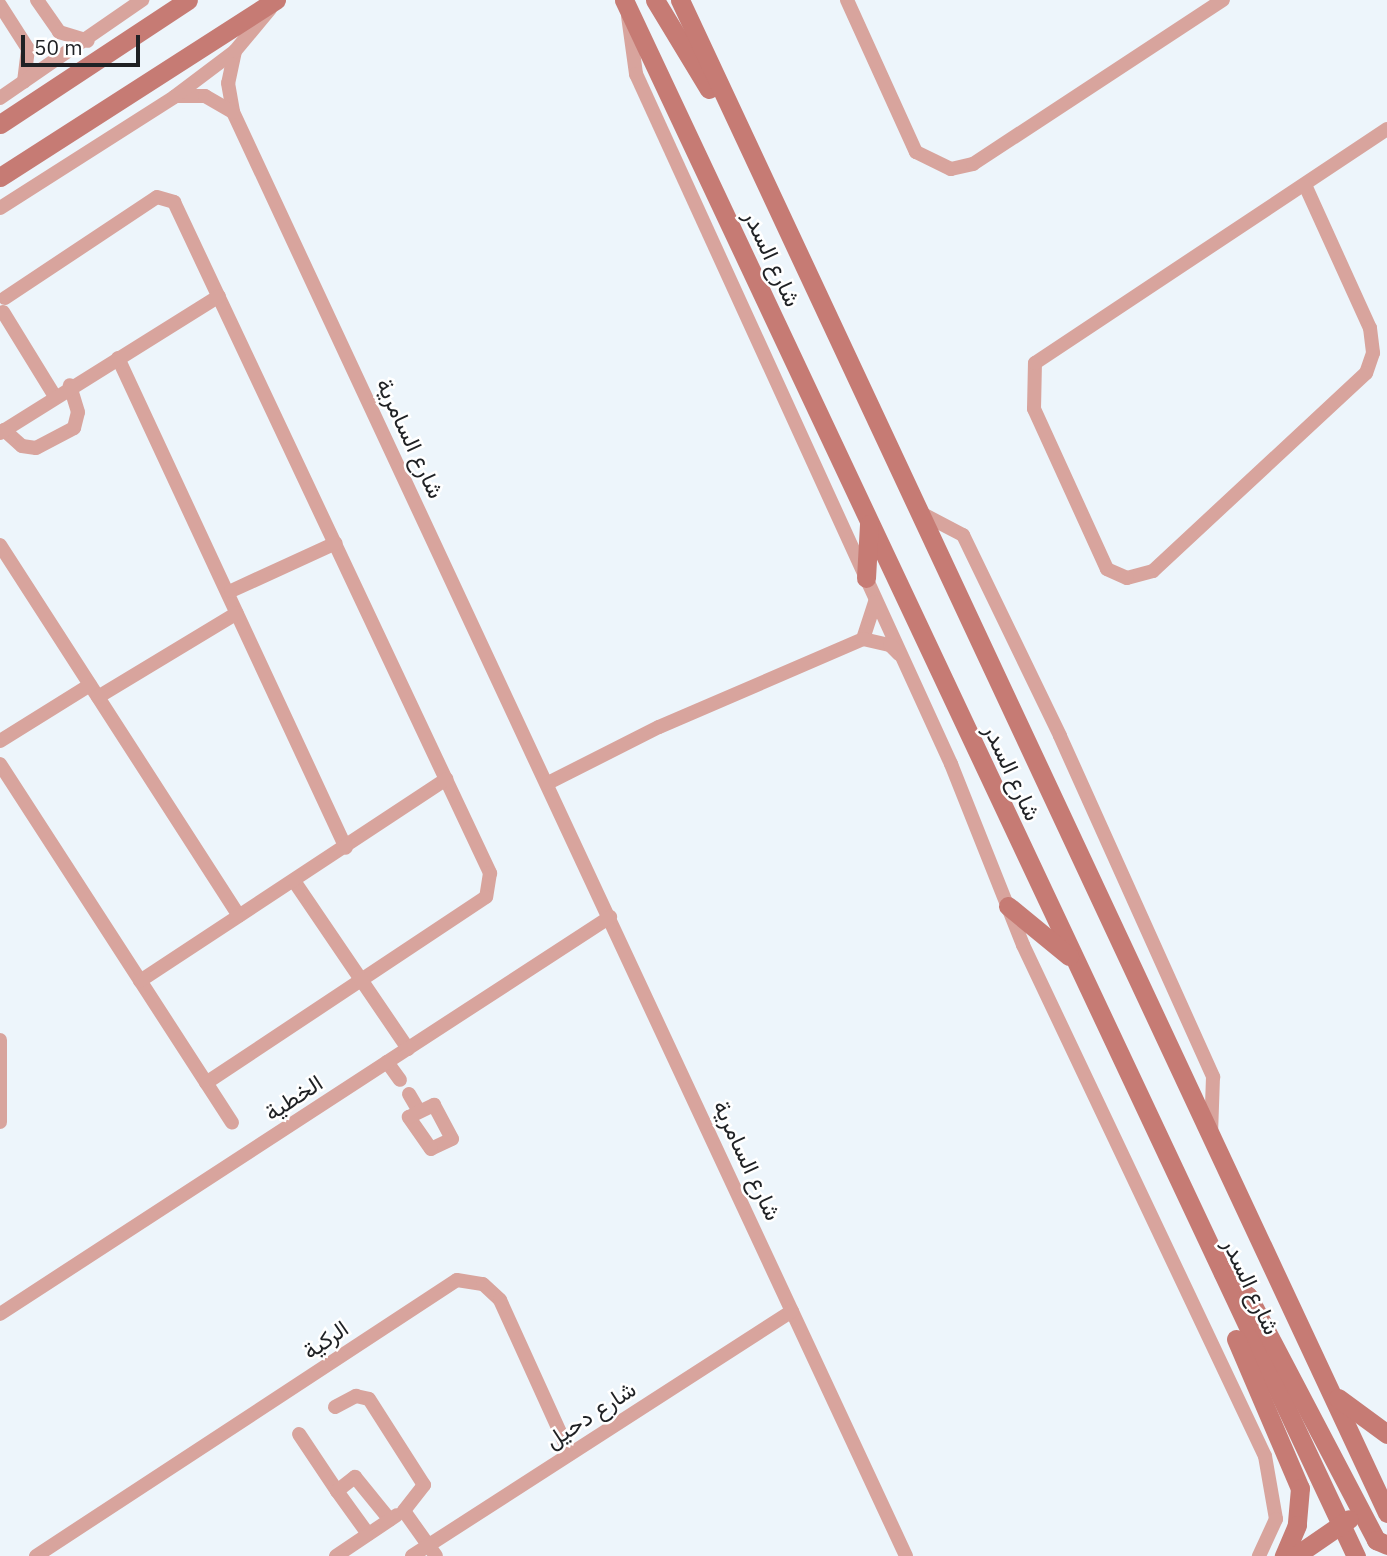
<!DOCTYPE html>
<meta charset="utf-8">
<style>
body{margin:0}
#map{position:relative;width:1387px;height:1556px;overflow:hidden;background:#edf5fb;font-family:"IBM Plex Sans",Vazirmatn,sans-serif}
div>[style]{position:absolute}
.street>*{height:14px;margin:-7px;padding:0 7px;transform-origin:7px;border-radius:7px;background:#d8a49d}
.secondary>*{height:19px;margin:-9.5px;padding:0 9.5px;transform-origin:9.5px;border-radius:9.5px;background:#c67b74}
span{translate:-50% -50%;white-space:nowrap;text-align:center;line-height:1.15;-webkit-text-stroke:5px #fff;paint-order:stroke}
.street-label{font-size:23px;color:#1f2124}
.scale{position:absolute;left:21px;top:35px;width:119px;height:32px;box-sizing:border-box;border:4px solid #1f2124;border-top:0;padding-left:9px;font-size:21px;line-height:24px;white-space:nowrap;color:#1f2124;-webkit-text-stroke:5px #fff;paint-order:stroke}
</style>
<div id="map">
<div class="street">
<div style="left:37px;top:0;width:39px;rotate:55deg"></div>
<div style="left:59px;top:32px;width:30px;rotate:17deg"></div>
<div style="left:847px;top:0;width:167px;rotate:65.6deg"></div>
<div style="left:916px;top:152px;width:39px;rotate:26deg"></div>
<div style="left:951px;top:169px;width:23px;rotate:-13deg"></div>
<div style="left:973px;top:164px;width:299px;rotate:-33.3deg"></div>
<div style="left:0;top:5px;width:52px;rotate:57.5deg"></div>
<div style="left:28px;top:49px;width:33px;rotate:97deg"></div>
<div style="left:628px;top:16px;width:59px;rotate:82.1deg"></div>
<div style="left:636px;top:74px;width:759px;rotate:65.46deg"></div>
<div style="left:951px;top:764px;width:195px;rotate:68.3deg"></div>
<div style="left:1023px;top:945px;width:565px;rotate:64.66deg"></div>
<div style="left:1265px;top:1456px;width:64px;rotate:80.1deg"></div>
<div style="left:1276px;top:1519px;width:41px;rotate:114.7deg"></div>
<div style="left:235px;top:51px;width:33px;rotate:102deg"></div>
<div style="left:228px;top:83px;width:29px;rotate:80deg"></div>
<div style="left:233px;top:112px;width:1593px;rotate:65.01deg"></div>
<div style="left:176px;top:96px;width:29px"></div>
<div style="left:205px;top:96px;width:32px;rotate:30deg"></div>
<div style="left:0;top:98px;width:173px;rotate:-34.6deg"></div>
<div style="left:1305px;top:185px;width:157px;rotate:65.6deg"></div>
<div style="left:1370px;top:328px;width:25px;rotate:83deg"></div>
<div style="left:1373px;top:353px;width:21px;rotate:109deg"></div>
<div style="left:1366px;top:373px;width:291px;rotate:137.1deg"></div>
<div style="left:1153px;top:571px;width:27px;rotate:165deg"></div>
<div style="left:1127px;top:578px;width:22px;rotate:-156deg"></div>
<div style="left:1107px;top:569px;width:176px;rotate:-114.5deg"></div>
<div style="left:1034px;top:409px;width:46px;rotate:-88.8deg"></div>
<div style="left:1035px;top:363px;width:423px;rotate:-33.6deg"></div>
<div style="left:0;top:208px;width:206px;rotate:-32.5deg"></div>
<div style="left:174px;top:97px;width:76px;rotate:-37deg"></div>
<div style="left:235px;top:51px;width:55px;rotate:-50.2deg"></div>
<div style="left:5px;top:298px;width:182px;rotate:-33.6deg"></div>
<div style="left:157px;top:197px;width:18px;rotate:16deg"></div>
<div style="left:174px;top:202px;width:742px;rotate:64.78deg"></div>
<div style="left:490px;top:873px;width:24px;rotate:99deg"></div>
<div style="left:486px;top:897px;width:336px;rotate:146.4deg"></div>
<div style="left:3px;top:312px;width:97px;rotate:58.4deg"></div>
<div style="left:118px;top:358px;width:540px;rotate:65.05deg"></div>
<div style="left:4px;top:430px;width:24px;rotate:42deg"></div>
<div style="left:22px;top:446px;width:14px;rotate:8deg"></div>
<div style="left:36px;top:448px;width:43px;rotate:-27.8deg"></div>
<div style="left:74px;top:428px;width:16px;rotate:-76deg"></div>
<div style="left:78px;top:412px;width:28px;rotate:-107deg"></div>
<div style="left:0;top:433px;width:258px;rotate:-32deg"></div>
<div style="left:917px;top:511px;width:52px;rotate:27.6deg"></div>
<div style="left:963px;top:535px;width:223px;rotate:64.2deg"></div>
<div style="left:1060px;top:736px;width:374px;rotate:65.8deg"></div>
<div style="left:1213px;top:1077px;width:56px;rotate:92deg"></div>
<div style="left:0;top:545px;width:441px;rotate:57.2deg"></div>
<div style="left:231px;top:591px;width:115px;rotate:-24.6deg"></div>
<div style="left:863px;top:639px;width:39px;rotate:-72deg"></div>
<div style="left:98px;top:697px;width:162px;rotate:-31.1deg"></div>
<div style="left:0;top:741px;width:106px;rotate:-31.9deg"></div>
<div style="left:0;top:764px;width:427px;rotate:57.1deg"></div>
<div style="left:548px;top:783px;width:124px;rotate:-26.8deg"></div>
<div style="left:659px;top:727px;width:222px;rotate:-23.3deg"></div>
<div style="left:863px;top:639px;width:28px;rotate:13deg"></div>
<div style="left:890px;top:645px;width:13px;rotate:45deg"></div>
<div style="left:294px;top:881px;width:203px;rotate:55.8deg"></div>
<div style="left:140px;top:981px;width:367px;rotate:-33.4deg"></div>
<div style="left:0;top:1040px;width:82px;rotate:90deg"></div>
<div style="left:387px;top:1062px;width:22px;rotate:54deg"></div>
<div style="left:409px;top:1094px;width:16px;rotate:60deg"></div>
<div style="left:434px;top:1105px;width:38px;rotate:62deg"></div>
<div style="left:452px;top:1139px;width:23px;rotate:155deg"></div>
<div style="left:431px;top:1149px;width:39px;rotate:-125deg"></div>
<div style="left:409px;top:1117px;width:28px;rotate:-26deg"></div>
<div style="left:0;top:1314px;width:728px;rotate:-33.06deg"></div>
<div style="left:335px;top:1407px;width:24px;rotate:-28deg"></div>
<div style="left:356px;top:1396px;width:13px;rotate:13deg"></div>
<div style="left:369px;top:1399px;width:102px;rotate:57.4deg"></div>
<div style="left:424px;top:1485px;width:33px;rotate:128deg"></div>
<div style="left:404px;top:1511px;width:55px;rotate:54.6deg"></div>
<div style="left:299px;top:1434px;width:69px;rotate:56.3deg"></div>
<div style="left:368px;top:1534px;width:53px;rotate:-125.8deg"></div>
<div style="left:337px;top:1491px;width:23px;rotate:-38deg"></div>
<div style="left:355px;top:1477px;width:55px;rotate:50.9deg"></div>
<div style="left:36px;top:1556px;width:503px;rotate:-33.25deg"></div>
<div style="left:457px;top:1280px;width:26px;rotate:9deg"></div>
<div style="left:483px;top:1284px;width:23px;rotate:43deg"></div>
<div style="left:500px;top:1300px;width:169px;rotate:65.6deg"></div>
<div style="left:336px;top:1556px;width:73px;rotate:-33.9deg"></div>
<div style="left:412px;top:1556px;width:452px;rotate:-32.8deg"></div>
</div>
<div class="secondary">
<div style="left:624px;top:0;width:1720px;rotate:64.81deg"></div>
<div style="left:655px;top:0;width:104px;rotate:58.8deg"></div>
<div style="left:680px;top:0;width:1670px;rotate:64.95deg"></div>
<div style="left:0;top:124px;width:225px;rotate:-33.4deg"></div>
<div style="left:0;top:177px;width:328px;rotate:-32.7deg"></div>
<div style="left:866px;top:578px;width:54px;rotate:-86.8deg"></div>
<div style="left:1008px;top:906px;width:79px;rotate:39.3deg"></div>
<div style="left:1223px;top:1273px;width:34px;rotate:43deg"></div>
<div style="left:1248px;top:1296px;width:276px;rotate:62.3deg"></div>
<div style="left:1376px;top:1540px;width:12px;rotate:24deg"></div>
<div style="left:1236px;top:1339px;width:162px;rotate:66.8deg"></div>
<div style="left:1300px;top:1488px;width:37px;rotate:95deg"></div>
<div style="left:1297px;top:1525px;width:34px;rotate:113deg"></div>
<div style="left:1338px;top:1398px;width:61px;rotate:36.3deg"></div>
<div style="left:1295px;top:1556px;width:65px;rotate:-34.4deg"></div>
</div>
<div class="street-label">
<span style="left:773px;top:258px;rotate:65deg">شارع السدر</span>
<span style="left:411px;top:438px;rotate:65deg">شارع السامرية</span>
<span style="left:1013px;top:772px;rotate:65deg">شارع السدر</span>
<span style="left:293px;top:1097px;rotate:-33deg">الخطية</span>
<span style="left:748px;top:1160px;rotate:65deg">شارع السامرية</span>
<span style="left:1252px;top:1286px;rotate:65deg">شارع السدر</span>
<span style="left:325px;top:1339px;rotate:-35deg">الركية</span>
<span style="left:590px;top:1414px;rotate:-33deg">شارع دحيل</span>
</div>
<div class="scale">50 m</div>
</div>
